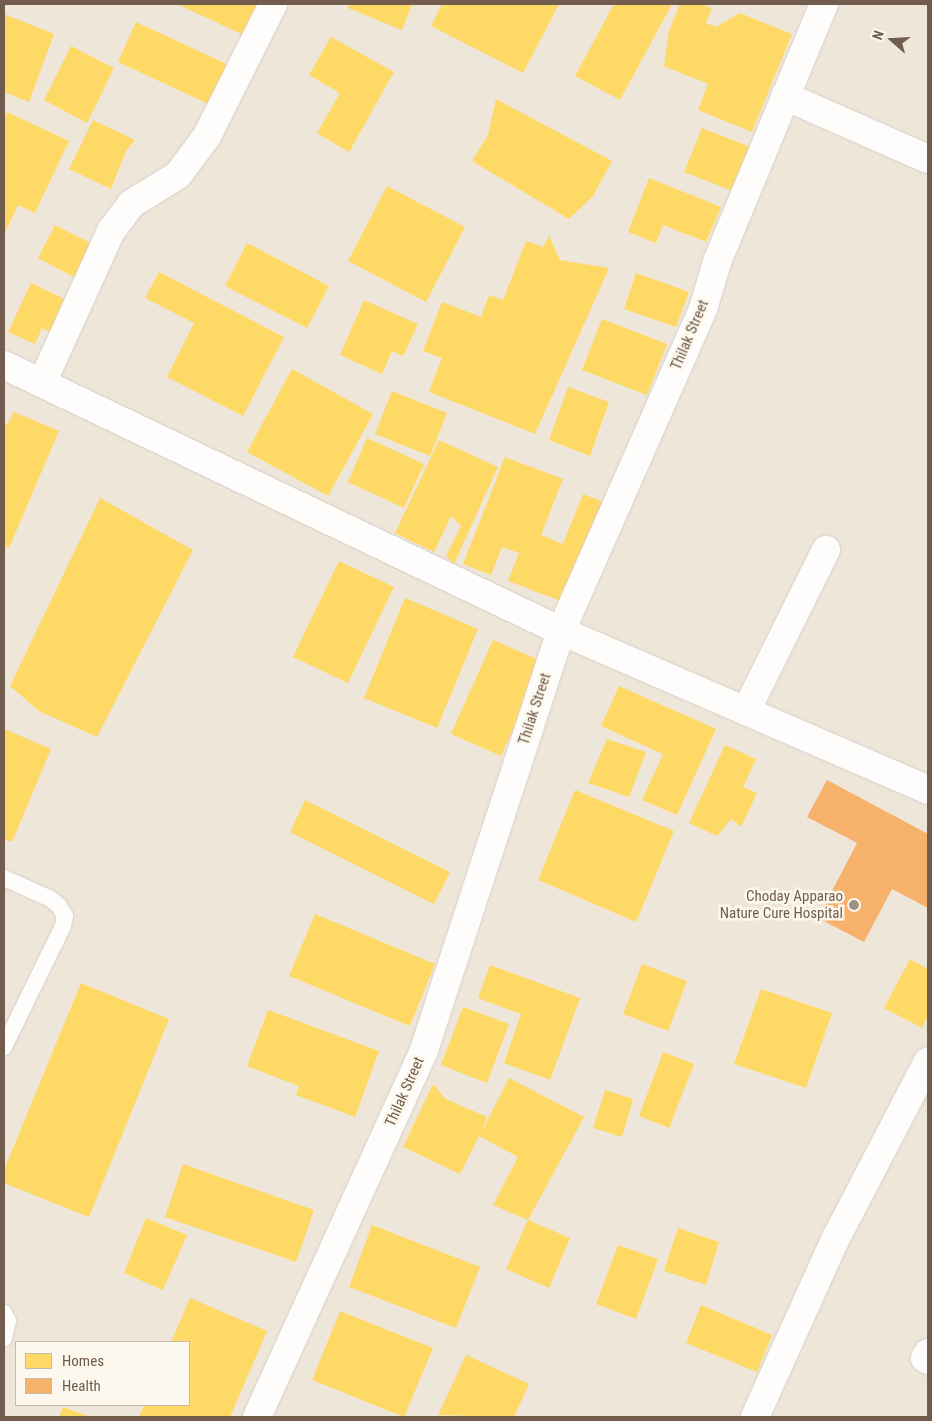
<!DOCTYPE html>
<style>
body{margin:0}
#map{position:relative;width:932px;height:1421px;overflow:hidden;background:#f6f3eb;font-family:"Roboto Condensed",sans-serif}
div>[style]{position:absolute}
.residential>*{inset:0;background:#eee6d9}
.homes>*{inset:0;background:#ffd966}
.health>*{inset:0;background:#f6b26b}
.roads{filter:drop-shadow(0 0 1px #d5d0c9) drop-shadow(0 0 1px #d5d0c9)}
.service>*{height:16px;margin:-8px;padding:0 8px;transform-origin:8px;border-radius:8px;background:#fefdfc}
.minor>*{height:28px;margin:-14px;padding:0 14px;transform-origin:14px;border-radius:14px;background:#fefdfc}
.tertiary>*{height:28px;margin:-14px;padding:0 14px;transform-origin:14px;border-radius:14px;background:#fefdfc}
.dots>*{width:14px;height:14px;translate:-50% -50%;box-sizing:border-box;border:2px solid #fdf8ed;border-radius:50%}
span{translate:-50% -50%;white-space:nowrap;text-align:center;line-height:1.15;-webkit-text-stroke:5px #fdf8ed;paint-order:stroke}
.street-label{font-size:15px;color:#725c4e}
.poi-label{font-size:15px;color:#725c4e}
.right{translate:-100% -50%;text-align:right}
.frame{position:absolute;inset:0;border:5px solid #725c4e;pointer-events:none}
.legend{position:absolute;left:15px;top:1341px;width:175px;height:65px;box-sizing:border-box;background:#fdf8ed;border:1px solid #c5baad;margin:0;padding:6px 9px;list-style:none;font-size:15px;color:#725c4e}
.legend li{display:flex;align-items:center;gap:10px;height:25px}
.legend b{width:25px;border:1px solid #c5baad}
.north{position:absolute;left:867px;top:15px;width:50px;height:50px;-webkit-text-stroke:4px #fdf8ed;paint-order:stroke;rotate:289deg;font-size:14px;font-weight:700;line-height:20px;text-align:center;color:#725c4e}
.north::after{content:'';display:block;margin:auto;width:18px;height:22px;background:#725c4e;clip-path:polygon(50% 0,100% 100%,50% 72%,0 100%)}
</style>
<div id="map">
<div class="residential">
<div style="clip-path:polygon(evenodd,4px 4px,928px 4px,928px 1417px,4px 1417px,4px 4px,16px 1342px,189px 1342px,189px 1405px,16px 1405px,16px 1342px)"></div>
</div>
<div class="homes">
<div style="clip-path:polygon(177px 4px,268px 4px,252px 39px)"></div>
<div style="clip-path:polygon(349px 4px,412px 4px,402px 30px,348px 8px)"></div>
<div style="clip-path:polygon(442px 4px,559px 4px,523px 73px,431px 26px)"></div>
<div style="clip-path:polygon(614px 4px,672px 4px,620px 100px,575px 76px)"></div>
<div style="clip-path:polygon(680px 4px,701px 4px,712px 8px,706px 23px,716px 27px,740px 13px,792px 34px,752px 132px,698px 110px,708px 84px,664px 66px,669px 31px)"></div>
<div style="clip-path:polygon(4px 14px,54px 34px,29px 102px,4px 92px)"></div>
<div style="clip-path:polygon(136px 22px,231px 66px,213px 106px,118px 62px)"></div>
<div style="clip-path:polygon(331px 37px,394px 72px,349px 152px,317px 133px,340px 93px,309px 75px)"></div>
<div style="clip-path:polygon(71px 46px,114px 68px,87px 123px,44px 100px)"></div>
<div style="clip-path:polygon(496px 99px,612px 161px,593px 196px,569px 219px,472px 161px,488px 135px)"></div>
<div style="clip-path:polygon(7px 112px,69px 141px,35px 213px,18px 205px,4px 235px,4px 120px)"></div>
<div style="clip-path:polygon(93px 120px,135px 140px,126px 151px,111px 189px,69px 169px)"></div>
<div style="clip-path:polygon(702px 128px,750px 147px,733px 191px,684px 172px)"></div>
<div style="clip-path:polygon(649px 178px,721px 207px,706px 242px,663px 225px,656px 243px,628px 232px)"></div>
<div style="clip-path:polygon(387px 186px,465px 227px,426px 302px,348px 261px)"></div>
<div style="clip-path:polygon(55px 225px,100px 248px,83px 282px,38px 258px)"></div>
<div style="clip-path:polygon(549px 236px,560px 260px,609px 268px,535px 434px,429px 392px,442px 358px,423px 351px,442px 302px,481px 317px,489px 295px,503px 300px,526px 241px,543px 247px)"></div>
<div style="clip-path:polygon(247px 243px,329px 286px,307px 328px,225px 286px)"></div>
<div style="clip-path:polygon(159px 272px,284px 337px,243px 416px,167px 377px,194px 323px,145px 298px)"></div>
<div style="clip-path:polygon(636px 273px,689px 292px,676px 327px,624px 309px)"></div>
<div style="clip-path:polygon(31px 283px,77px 305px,62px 338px,42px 328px,35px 344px,8px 332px)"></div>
<div style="clip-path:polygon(364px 300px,418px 324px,403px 356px,392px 351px,382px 374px,340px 355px)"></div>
<div style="clip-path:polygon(602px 319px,667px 344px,647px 395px,582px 370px)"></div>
<div style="clip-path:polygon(292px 369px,373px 414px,328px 496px,247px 452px)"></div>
<div style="clip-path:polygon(568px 387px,609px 402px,590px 456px,549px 440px)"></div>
<div style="clip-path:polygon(392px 391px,447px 413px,430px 456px,375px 434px)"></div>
<div style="clip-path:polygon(14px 412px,59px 431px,9px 548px,4px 546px,4px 423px,7px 425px)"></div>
<div style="clip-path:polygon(367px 438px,424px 464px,404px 508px,348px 482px)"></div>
<div style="clip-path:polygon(439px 440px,498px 467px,454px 564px,446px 556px,461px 526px,451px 516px,434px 552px,395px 533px)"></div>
<div style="clip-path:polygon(505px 457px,563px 479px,541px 535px,563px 544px,583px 494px,606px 503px,566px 603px,508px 581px,519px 553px,502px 547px,491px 575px,463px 564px)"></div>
<div style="clip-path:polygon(100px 498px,193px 550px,97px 737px,39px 711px,10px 686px)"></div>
<div style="clip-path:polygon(339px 561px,394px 587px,348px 683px,293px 657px)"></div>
<div style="clip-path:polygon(405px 598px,478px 629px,437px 728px,364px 698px)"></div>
<div style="clip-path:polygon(493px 640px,543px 662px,501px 756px,451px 734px)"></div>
<div style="clip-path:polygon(619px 686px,716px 729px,677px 815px,642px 800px,663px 754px,601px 726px)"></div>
<div style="clip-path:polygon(4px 729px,51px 749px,12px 842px,4px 839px)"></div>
<div style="clip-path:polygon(607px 739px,646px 752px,629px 797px,588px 783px)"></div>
<div style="clip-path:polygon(725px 745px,756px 759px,743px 787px,757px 793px,741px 827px,731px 819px,717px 836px,689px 823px)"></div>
<div style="clip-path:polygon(575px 790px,674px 831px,636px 922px,538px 880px)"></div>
<div style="clip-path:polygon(305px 800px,450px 872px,434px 904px,290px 832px)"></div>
<div style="clip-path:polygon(315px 914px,435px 964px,410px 1026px,289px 976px)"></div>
<div style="clip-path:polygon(910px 959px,928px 969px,928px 1016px,922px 1028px,884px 1008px)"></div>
<div style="clip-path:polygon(642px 964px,687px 981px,668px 1031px,623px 1014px)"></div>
<div style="clip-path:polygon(490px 965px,580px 998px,550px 1080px,504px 1063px,521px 1014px,478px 998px)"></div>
<div style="clip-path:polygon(81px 983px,169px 1019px,89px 1217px,4px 1183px,4px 1170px)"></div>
<div style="clip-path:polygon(761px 989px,832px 1013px,806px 1088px,734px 1064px)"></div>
<div style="clip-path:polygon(463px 1007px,509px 1024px,487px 1083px,441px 1065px)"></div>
<div style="clip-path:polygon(268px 1010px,379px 1051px,355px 1117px,296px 1095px,299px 1086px,247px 1066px)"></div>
<div style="clip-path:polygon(663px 1052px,694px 1064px,669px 1128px,639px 1116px)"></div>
<div style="clip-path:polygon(509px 1078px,584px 1117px,528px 1220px,493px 1205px,518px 1157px,479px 1136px,460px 1174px,403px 1147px,433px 1084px,446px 1099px,487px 1117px,481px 1133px)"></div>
<div style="clip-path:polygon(605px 1090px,633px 1099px,622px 1137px,593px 1128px)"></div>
<div style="clip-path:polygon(183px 1164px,314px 1210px,296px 1262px,165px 1217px)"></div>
<div style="clip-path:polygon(146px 1218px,187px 1235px,163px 1290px,124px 1273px)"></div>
<div style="clip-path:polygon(528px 1220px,570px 1238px,549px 1288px,506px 1269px)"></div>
<div style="clip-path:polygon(372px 1225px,480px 1267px,456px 1328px,349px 1287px)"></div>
<div style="clip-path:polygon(678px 1228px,719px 1242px,706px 1285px,664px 1271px)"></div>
<div style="clip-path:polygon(618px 1245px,658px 1259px,636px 1319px,596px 1304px)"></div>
<div style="clip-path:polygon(190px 1298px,267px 1331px,230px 1417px,139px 1417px,144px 1405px,189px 1405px,189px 1342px,171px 1342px)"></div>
<div style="clip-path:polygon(701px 1305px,772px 1335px,757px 1372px,686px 1343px)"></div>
<div style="clip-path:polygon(340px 1311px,433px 1348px,404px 1417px,312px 1380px)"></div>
<div style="clip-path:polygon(466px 1355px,529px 1384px,514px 1417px,438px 1415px)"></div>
<div style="clip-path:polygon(63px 1407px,91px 1417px,59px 1417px)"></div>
</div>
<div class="health">
<div style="clip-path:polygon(827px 780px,928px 834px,928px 908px,892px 889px,864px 942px,818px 918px,857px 843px,807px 817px)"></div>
</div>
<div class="roads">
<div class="service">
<div style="left:4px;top:878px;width:51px;rotate:24.1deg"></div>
<div style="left:51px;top:899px;width:11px;rotate:41deg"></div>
<div style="left:59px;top:906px;width:12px;rotate:59deg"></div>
<div style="left:65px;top:916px;width:10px;rotate:101deg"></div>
<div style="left:63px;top:926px;width:135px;rotate:116deg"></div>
<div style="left:4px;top:1313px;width:9px;rotate:63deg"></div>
<div style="left:8px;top:1321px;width:18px;rotate:103deg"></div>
</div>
<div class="minor">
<div style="left:785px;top:96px;width:156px;rotate:23.8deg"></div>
<div style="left:4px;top:365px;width:617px;rotate:25.53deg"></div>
<div style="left:561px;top:631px;width:400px;rotate:23.4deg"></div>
<div style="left:42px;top:383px;width:167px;rotate:-65.6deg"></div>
<div style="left:111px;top:231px;width:34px;rotate:-53deg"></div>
<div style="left:131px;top:204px;width:55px;rotate:-31.7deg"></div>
<div style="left:178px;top:175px;width:49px;rotate:-53.4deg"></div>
<div style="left:207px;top:136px;width:148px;rotate:-63.4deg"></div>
<div style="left:746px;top:711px;width:180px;rotate:-63.6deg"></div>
<div style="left:928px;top:1353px;width:6px;rotate:121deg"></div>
<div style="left:925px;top:1358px;width:4px;rotate:34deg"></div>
<div style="left:755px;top:1417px;width:196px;rotate:-65.7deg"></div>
<div style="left:836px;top:1238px;width:199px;rotate:-62.5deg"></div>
</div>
<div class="tertiary">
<div style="left:257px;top:1417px;width:400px;rotate:-65.5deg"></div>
<div style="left:423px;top:1053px;width:444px;rotate:-71.9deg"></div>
<div style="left:561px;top:631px;width:352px;rotate:-66.2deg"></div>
<div style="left:703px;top:309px;width:49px;rotate:-73.4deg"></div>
<div style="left:717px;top:262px;width:279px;rotate:-67.5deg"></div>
</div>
</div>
<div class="dots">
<div style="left:854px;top:905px;background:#a09185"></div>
</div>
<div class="street-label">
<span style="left:690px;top:335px;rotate:-67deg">Thilak Street</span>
<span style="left:535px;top:709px;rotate:-72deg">Thilak Street</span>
<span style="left:405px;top:1092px;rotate:-66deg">Thilak Street</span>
</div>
<div class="poi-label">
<span class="right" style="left:843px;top:905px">Choday Apparao<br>Nature Cure Hospital</span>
</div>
<div class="frame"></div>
<ul class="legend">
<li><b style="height:14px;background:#ffd966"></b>Homes</li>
<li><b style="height:14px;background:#f6b26b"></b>Health</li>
</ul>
<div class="north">N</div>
</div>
